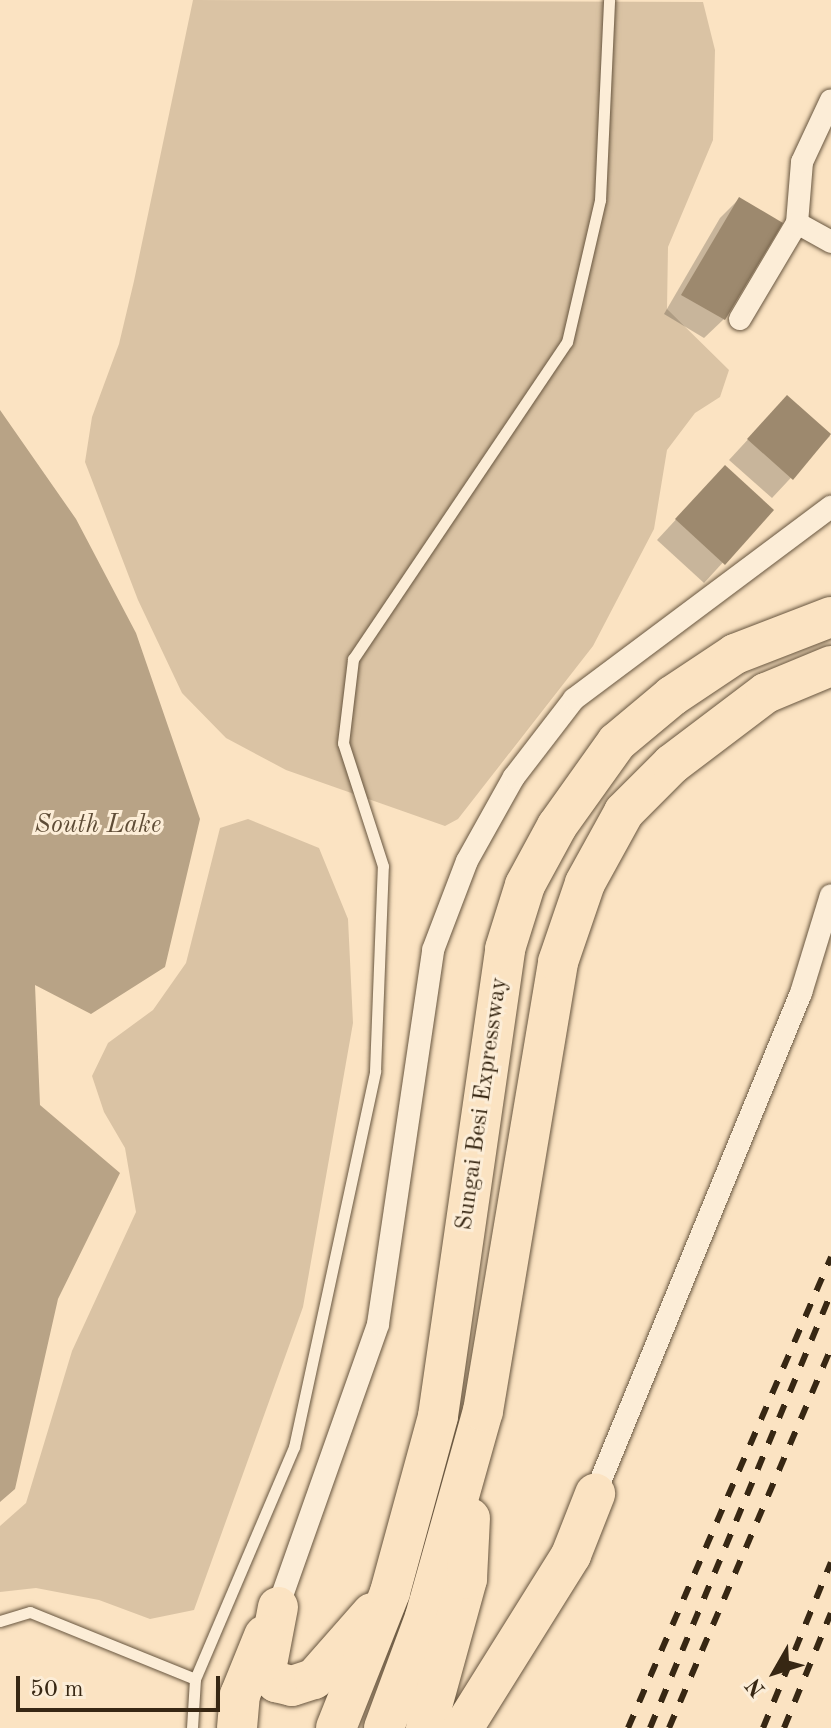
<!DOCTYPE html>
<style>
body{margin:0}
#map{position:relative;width:831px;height:1728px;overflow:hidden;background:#fbe3c2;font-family:"Old Standard TT",serif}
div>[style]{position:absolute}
.green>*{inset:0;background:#dac3a4}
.water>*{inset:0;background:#b8a386}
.shadow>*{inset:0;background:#0003}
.building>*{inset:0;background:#9d896e}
.roads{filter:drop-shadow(0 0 2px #68563f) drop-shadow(0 0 2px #68563f)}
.lane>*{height:11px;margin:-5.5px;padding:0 5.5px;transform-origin:5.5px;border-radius:5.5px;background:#fcedd7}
.street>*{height:22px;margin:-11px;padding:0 11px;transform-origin:11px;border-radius:11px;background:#fcedd7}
.highway>*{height:40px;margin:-20px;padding:0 20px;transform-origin:20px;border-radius:20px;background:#fbe3c2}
.rail>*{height:6px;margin-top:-3px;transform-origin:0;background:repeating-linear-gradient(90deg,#372713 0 14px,transparent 0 28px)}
span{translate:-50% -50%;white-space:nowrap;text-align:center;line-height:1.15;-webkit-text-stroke:6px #fcedd7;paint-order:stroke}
.street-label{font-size:24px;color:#372713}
.water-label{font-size:26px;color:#5e4c36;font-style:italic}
.north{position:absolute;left:735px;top:1632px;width:80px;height:80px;-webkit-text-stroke:6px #fcedd7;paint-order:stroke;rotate:231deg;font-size:22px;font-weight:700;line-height:32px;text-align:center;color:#372713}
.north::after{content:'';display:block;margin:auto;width:28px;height:36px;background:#372713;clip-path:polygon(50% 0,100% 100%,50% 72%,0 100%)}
.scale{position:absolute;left:16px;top:1676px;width:204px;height:36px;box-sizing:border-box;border:4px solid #372713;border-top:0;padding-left:10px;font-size:24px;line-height:28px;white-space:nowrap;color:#372713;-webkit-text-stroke:6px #fcedd7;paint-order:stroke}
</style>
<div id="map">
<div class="green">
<div style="clip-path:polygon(193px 0,703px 2px,715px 50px,713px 140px,668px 247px,667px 309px,729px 370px,720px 397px,695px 413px,667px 450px,654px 529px,593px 646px,458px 819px,445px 826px,286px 770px,226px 738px,182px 693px,138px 600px,85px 462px,92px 417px,119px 344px,134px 281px)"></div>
<div style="clip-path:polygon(248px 819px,319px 848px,348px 919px,353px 1023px,303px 1307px,194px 1610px,150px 1619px,99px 1600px,36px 1588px,0 1592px,0 1526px,26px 1503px,72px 1351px,136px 1212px,125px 1148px,104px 1112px,92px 1076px,108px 1043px,153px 1010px,186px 963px,220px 828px)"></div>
</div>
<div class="water">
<div style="clip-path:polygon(0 410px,76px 519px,136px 633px,200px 819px,165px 967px,91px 1014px,35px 985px,40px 1105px,120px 1173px,58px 1299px,15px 1489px,0 1502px)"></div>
</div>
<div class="shadow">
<div style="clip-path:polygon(739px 199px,724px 319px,704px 338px,664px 314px,720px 218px)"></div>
<div style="clip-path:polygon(787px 397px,830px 436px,772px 498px,729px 460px)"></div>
<div style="clip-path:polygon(706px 487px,771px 510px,704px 583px,657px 540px)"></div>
</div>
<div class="building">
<div style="clip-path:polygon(739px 197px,783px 223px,725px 320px,681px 295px)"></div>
<div style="clip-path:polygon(787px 395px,831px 434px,793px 480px,747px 439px)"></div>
<div style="clip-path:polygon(725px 465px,774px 510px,725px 565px,675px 519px)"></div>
</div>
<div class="roads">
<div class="lane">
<div style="left:0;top:1621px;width:31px;rotate:-17deg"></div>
<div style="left:30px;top:1612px;width:178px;rotate:22.1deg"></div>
<div style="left:192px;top:1728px;width:49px;rotate:-86.5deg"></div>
<div style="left:195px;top:1679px;width:252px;rotate:-66.9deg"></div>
<div style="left:294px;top:1447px;width:385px;rotate:-77.8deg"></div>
<div style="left:375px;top:1071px;width:205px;rotate:-87.8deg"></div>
<div style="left:383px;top:866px;width:129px;rotate:-108deg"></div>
<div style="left:343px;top:743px;width:85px;rotate:-83.2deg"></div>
<div style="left:353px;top:659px;width:382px;rotate:-56deg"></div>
<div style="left:567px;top:342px;width:146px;rotate:-76.9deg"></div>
<div style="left:600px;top:200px;width:200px;rotate:-87.4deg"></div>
</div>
<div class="street">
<div style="left:797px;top:223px;width:61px;rotate:-85.3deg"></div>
<div style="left:802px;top:162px;width:68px;rotate:-64.9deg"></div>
<div style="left:740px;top:319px;width:112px;rotate:-59.3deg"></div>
<div style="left:797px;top:223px;width:39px;rotate:29deg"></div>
<div style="left:595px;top:1494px;width:542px;rotate:-67.65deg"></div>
<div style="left:801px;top:993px;width:102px;rotate:-73deg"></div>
<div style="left:278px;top:1607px;width:300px;rotate:-70.5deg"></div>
<div style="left:378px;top:1324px;width:378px;rotate:-81.6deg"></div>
<div style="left:433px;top:950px;width:95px;rotate:-69.1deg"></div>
<div style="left:467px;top:861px;width:96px;rotate:-60.8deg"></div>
<div style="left:514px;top:777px;width:98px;rotate:-52.4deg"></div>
<div style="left:574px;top:699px;width:321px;rotate:-36.8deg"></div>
</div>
<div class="highway">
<div style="left:278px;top:1607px;width:64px;rotate:100.8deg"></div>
<div style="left:266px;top:1670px;width:16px;rotate:50deg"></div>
<div style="left:276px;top:1682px;width:16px;rotate:14deg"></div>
<div style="left:292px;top:1686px;width:23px;rotate:-18deg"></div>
<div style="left:314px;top:1679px;width:88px;rotate:-48.7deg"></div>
<div style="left:237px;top:1728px;width:33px;rotate:-85deg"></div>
<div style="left:240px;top:1695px;width:64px;rotate:-67.9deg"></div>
<div style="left:336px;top:1728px;width:146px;rotate:-68.3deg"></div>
<div style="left:390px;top:1592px;width:182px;rotate:-74.7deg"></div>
<div style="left:438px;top:1416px;width:472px;rotate:-81.8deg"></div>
<div style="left:505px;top:949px;width:67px;rotate:-72.6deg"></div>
<div style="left:525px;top:885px;width:67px;rotate:-61.5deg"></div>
<div style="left:557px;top:826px;width:103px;rotate:-54.5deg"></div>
<div style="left:617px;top:742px;width:72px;rotate:-39.9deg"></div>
<div style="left:672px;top:696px;width:76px;rotate:-33.7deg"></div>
<div style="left:735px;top:654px;width:103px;rotate:-21.1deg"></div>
<div style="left:384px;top:1728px;width:118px;rotate:-69.7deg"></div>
<div style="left:425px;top:1617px;width:214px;rotate:-74.3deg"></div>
<div style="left:483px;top:1411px;width:455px;rotate:-80.5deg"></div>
<div style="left:558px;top:962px;width:83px;rotate:-71.1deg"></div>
<div style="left:585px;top:883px;width:81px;rotate:-61.2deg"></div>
<div style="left:624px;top:812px;width:68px;rotate:-45deg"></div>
<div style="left:672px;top:764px;width:118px;rotate:-37.1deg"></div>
<div style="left:766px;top:693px;width:70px;rotate:-22.6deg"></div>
<div style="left:426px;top:1728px;width:155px;rotate:-74.6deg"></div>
<div style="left:467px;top:1579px;width:61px;rotate:-87.2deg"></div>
<div style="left:463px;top:1728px;width:204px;rotate:-58deg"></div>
<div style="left:571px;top:1555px;width:66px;rotate:-68.5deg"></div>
</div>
</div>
<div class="rail">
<div style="left:628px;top:1728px;width:513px;rotate:-66.68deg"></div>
<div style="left:650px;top:1728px;width:470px;rotate:-67.4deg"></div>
<div style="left:669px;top:1728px;width:413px;rotate:-66.9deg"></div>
<div style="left:763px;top:1728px;width:179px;rotate:-67.7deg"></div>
<div style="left:784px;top:1728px;width:124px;rotate:-67.8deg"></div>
</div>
<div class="street-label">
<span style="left:483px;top:1104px;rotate:-82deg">Sungai Besi Expressway</span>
</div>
<div class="water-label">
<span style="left:98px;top:826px">South Lake</span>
</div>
<div class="north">N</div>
<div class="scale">50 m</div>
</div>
